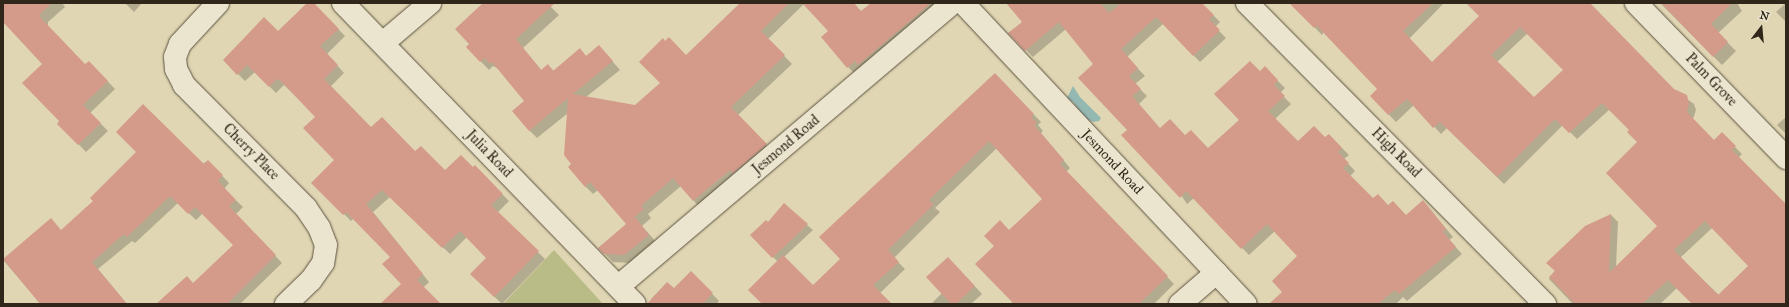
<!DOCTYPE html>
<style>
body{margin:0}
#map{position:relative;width:1789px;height:307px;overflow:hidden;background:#e0d6b3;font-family:"IM FELL Great Primer",serif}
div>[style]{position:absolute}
.green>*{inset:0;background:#babc87}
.water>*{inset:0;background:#94b8b2}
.shadow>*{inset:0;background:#0003}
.building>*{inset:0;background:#d49b8b}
.roads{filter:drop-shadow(0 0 1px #5c5240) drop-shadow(0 0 1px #5c5240)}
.minor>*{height:22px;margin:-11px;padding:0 11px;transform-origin:11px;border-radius:11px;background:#ebe4ce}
span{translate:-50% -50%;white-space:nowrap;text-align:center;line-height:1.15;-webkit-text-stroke:4px #ebe4ce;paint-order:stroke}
.street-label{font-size:14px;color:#302619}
.frame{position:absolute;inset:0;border:4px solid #302619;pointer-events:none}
.north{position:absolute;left:1741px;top:8px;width:40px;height:40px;-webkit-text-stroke:3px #ebe4ce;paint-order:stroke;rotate:16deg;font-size:11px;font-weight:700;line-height:16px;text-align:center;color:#302619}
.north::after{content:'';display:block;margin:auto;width:14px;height:18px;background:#302619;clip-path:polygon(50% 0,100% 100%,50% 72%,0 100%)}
</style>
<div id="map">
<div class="green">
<div style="clip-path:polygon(554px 250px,603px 304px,503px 304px)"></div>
</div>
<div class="water">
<div style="clip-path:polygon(1073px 86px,1080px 97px,1101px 118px,1099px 121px,1093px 122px,1085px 118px,1073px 102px,1067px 98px)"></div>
</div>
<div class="shadow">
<div style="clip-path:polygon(3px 3px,62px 3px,65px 7px,48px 22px,48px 27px,85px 66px,89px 62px,115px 89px,90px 113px,108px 131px,86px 152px,59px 124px,60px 121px,43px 64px,3px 21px)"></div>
<div style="clip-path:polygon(125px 3px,142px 3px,134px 12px)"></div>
<div style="clip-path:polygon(309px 3px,313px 3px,345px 36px,327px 54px,344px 73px,331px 86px,371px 128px,445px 172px,475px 167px,509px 201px,497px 213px,545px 259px,502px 304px,471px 274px,487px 258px,467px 237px,450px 254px,390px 197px,373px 212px,429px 282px,423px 288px,438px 303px,445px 304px,382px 304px,402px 284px,392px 257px,354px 218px,351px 221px,313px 183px,336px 160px,317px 117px,284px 85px,276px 93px,255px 72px,245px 81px,224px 60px,278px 32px)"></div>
<div style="clip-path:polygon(484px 3px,547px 3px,559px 15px,523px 48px,542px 71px,548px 65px,554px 71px,580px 50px,587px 57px,599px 46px,620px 70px,586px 97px,636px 106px,662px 84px,742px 3px,846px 3px,861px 12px,872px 3px,946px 3px,856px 75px,848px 67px,829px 31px,804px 4px,768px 39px,792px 64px,738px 115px,774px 153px,701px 209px,681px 186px,648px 214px,651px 218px,642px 226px,657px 243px,633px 263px,613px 262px,599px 248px,628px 224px,598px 190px,593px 194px,585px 186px,573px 164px,568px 113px,537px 138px,529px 130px,525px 101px,500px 70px,493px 66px,489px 70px,467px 47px,471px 44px)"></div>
<div style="clip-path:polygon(1017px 3px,1201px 3px,1220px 22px,1215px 27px,1226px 38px,1200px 62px,1163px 24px,1127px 57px,1145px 76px,1135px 84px,1147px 96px,1139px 104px,1160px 129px,1186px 137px,1208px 149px,1241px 120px,1260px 72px,1265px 68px,1285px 88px,1280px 93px,1291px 104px,1275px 119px,1298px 143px,1325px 138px,1329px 135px,1349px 155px,1344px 159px,1355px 171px,1350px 176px,1373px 200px,1406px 216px,1430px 209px,1453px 237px,1449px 240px,1462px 254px,1407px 301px,1403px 297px,1396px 304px,1287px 304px,1284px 292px,1299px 256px,1275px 231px,1249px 255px,1194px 198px,1187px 204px,1094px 64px,1066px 29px,1033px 57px,1026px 50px,1023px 22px)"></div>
<div style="clip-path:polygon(evenodd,1291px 3px,1444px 3px,1409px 39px,1433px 64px,1480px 16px,1467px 3px,1588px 3px,1674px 90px,1694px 104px,1696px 110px,1693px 119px,1714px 141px,1722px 134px,1742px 154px,1738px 158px,1786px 205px,1786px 304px,1693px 304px,1677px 288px,1660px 304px,1573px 304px,1549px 279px,1586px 226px,1611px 215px,1618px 222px,1616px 267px,1659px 226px,1638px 142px,1631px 130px,1610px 109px,1577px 139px,1563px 125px,1504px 184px,1447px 128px,1441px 134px,1414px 105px,1396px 122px,1371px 96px,1379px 89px,1324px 32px,1322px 35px,1291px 3px,1528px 33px,1564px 70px,1534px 98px,1497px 62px,1528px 33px,1291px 3px,1712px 228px,1750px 266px,1719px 295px,1680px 258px,1712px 228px)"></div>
<div style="clip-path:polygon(1660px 3px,1737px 3px,1742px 11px,1718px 33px,1736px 51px,1722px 65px)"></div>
<div style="clip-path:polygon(1786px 3px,1786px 22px,1776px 12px)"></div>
<div style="clip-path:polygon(995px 75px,1041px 122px,1038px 125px,1043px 131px,1041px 133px,1070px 168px,1066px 172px,1174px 284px,1154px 304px,1012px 304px,1009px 231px,1043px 199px,997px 148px,935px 208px,940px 212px,894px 258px,905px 269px,880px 293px,891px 304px,764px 304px,778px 262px,752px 235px,768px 223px,807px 225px,813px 230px,784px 257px,813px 287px,841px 259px)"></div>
<div style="clip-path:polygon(1786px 117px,1786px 134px,1777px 125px)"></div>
<div style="clip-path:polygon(208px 161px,229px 183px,224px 189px,243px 207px,236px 214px,282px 263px,240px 304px,157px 304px,193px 284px,234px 245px,203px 213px,196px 220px,178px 203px,135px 243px,132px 241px,98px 269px,127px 304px,41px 304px,3px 260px,51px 219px,61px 231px)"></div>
<div style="clip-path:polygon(955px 265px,982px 294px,971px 304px,931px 304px,942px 293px)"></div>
<div style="clip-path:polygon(691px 272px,719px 301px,716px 304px,655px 304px,651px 299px,667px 283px,674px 289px)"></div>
</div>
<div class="building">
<div style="clip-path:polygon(3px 3px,52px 3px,40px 14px,41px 18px,85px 64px,89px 61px,108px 81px,83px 105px,101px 123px,78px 145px,57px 124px,59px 121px,22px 83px,42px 64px,3px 22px)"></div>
<div style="clip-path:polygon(307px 3px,314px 3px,339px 29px,320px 46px,338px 65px,324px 79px,371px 127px,382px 117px,415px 151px,421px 146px,445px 170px,461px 155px,473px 167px,475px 165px,503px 194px,491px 205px,539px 251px,494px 297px,470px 274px,486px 258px,460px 231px,442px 248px,382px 190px,366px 204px,423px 274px,417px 280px,441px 304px,380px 304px,401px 284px,382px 264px,390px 257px,346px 212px,343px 215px,311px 183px,334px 160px,303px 128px,315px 117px,281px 81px,277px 79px,269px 87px,247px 65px,237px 75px,223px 60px,264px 17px,278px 31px)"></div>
<div style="clip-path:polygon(483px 3px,555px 3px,516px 39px,541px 70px,548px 64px,553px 71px,580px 48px,586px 56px,599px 45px,613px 61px,573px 94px,635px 105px,660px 83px,639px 62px,663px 38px,665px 41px,669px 37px,686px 55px,740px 3px,789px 3px,761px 31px,785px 55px,731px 107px,767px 144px,733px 173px,730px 170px,693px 201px,673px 178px,641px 206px,644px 209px,627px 223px,635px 217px,649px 235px,624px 255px,604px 254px,598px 248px,626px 224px,590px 182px,585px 187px,568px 167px,571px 164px,564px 155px,568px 98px,529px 131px,512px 111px,524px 101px,492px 62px,490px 64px,485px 58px,480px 62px,466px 47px,469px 44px,455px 29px)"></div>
<div style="clip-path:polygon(802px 3px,854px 3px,861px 11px,871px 3px,931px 3px,858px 65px,855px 61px,847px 68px,821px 37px,828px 31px)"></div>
<div style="clip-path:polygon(1006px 3px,1100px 3px,1109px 13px,1121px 3px,1202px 3px,1214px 15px,1209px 19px,1220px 30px,1193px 56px,1156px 17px,1121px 49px,1138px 68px,1129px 76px,1141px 89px,1132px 96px,1160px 128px,1170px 119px,1185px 135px,1191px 130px,1208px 148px,1239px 120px,1214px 94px,1250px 61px,1260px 71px,1265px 66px,1278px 80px,1274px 85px,1285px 96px,1268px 111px,1298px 141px,1314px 126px,1325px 137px,1329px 134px,1342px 148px,1338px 152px,1349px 163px,1343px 168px,1373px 198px,1378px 194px,1388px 205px,1393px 201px,1406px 215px,1423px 200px,1446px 229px,1443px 232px,1456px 247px,1399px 294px,1395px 290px,1378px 304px,1269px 304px,1282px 292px,1272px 281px,1297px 256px,1267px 224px,1241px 249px,1186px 191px,1180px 198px,1121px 135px,1127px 130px,1078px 78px,1093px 64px,1059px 22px,1025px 51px,1008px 33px,1022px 22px)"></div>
<div style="clip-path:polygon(evenodd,1289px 3px,1433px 3px,1403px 31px,1432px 62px,1479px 16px,1466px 3px,1590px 3px,1674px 89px,1687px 95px,1689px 103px,1687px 112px,1714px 140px,1722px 132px,1736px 146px,1732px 150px,1786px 204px,1786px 304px,1692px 304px,1668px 280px,1642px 304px,1575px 304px,1549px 277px,1555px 271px,1546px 263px,1585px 226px,1611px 214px,1609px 273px,1657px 226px,1606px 173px,1637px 142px,1627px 132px,1629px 130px,1602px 103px,1569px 133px,1555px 119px,1497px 177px,1440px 122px,1433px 128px,1407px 99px,1388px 115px,1370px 96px,1377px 89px,1317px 26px,1314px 28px,1289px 3px,1520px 27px,1563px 70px,1534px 97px,1491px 55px,1520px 27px,1289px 3px,1705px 221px,1748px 266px,1718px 295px,1674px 250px,1705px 221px)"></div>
<div style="clip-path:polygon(1661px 3px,1732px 3px,1711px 24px,1728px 42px,1713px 57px)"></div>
<div style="clip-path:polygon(995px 73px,1034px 114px,1031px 117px,1037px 123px,1034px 125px,1064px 160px,1060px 164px,1168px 276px,1139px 304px,1014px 304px,975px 264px,994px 246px,984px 236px,1000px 220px,1009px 230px,1042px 199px,989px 141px,929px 200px,933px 205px,888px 250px,899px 262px,873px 285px,892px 304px,762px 304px,748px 290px,783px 255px,813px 285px,840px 259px,819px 237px)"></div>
<div style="clip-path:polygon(143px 104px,204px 164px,208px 160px,223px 175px,218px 181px,236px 200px,229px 206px,276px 255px,227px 304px,156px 304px,187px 276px,193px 283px,233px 245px,195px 207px,188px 214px,170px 196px,127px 237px,124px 234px,92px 262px,127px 304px,40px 304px,3px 259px,51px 218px,61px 230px,93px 201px,90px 198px,136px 152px,116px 132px)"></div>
<div style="clip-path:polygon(784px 203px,808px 224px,772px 258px,750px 235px,766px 220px,768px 222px)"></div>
<div style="clip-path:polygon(948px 257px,975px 286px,956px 304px,951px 304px,926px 277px)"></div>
<div style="clip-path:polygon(691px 271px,713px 293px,703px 304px,647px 304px,667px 282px,674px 288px)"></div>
</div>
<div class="roads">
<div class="minor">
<div style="left:218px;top:3px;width:56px;rotate:132.8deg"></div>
<div style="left:180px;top:44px;width:14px;rotate:111deg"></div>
<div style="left:175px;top:57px;width:12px;rotate:85deg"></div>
<div style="left:176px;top:69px;width:18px;rotate:63deg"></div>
<div style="left:184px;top:85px;width:173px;rotate:45.2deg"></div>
<div style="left:306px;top:208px;width:23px;rotate:56deg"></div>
<div style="left:319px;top:227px;width:19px;rotate:69deg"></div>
<div style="left:326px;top:245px;width:18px;rotate:99deg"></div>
<div style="left:323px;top:263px;width:21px;rotate:125deg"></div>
<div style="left:311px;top:280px;width:35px;rotate:136deg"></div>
<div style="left:343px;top:3px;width:419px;rotate:45.9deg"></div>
<div style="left:963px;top:3px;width:413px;rotate:46.8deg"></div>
<div style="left:1247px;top:3px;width:424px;rotate:45.3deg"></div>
<div style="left:1636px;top:3px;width:216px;rotate:45.9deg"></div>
<div style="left:383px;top:43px;width:62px;rotate:-40.4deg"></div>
<div style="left:619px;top:286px;width:438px;rotate:-40.3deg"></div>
<div style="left:1180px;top:304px;width:48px;rotate:-40.7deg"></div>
</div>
</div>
<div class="street-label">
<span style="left:1711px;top:80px;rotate:46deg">Palm Grove</span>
<span style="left:786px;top:145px;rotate:-40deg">Jesmond Road</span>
<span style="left:251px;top:152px;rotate:45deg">Cherry Place</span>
<span style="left:1396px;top:153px;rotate:45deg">High Road</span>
<span style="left:489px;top:154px;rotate:46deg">Julia Road</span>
<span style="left:1112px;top:162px;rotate:47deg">Jesmond Road</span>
</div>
<div class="frame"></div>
<div class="north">N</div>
</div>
